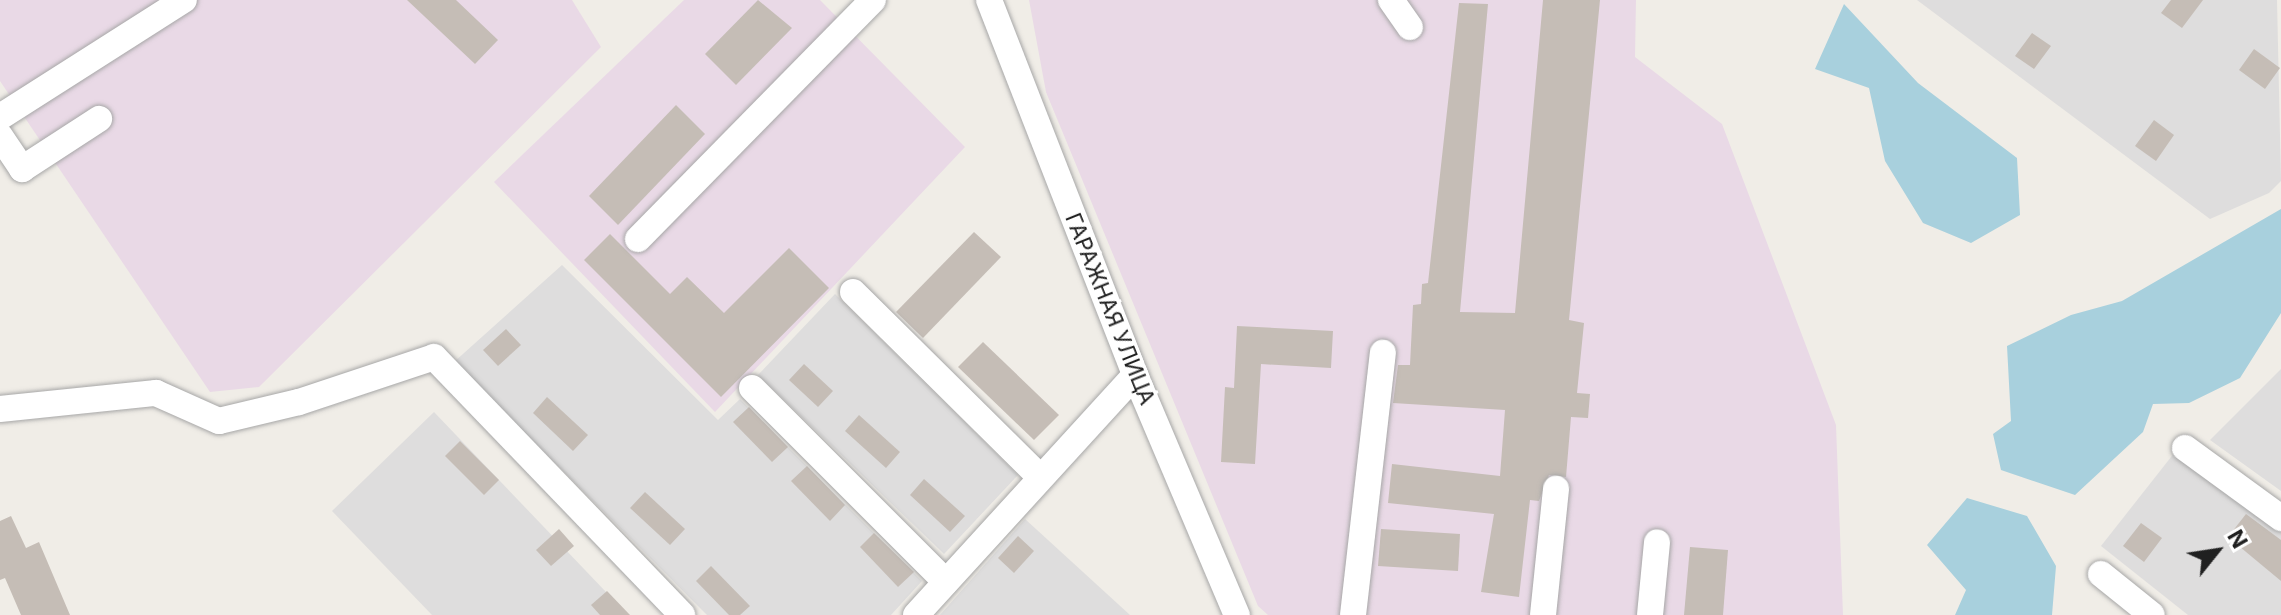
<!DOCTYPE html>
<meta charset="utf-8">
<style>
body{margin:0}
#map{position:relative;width:2281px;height:615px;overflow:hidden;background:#f0ede7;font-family:Inter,sans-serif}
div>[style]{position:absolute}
.residential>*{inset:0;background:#dedddd}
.industrial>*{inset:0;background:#e9d9e6}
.water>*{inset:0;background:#a8d0dd}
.building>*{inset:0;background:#c5bdb6}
.roads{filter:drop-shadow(0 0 2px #a7a7a7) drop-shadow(0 0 2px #a7a7a7)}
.minor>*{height:26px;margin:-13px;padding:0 13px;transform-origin:13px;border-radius:13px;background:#fff}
span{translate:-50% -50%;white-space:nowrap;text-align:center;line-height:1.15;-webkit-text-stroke:6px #fff;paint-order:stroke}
.street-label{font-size:22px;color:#202020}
.north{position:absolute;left:2177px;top:511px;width:80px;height:80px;-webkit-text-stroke:6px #fff;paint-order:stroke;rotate:60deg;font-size:22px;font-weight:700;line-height:32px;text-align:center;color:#202020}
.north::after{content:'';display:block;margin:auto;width:28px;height:36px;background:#202020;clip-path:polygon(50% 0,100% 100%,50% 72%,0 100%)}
</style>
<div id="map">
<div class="residential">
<div style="clip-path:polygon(1917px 0,2277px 0,2281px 181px,2269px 193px,2210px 219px)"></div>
<div style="clip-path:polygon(562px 265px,718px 420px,740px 399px,922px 581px,891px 615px,707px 615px,454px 362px)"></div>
<div style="clip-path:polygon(835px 294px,1018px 475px,944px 554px,758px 375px)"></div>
<div style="clip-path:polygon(2281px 369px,2281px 491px,2210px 440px)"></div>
<div style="clip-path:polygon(434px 412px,628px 615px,432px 615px,332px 511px)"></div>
<div style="clip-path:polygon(2175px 452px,2281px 528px,2281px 615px,2188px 615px,2101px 546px)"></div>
<div style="clip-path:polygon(1025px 519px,1130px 615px,940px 615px)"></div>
</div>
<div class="industrial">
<div style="clip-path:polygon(0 0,572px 0,601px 47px,259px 387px,210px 392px,0 81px)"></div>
<div style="clip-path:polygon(684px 0,820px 0,965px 147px,715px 412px,494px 182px)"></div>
<div style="clip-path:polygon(1029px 0,1636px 0,1635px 57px,1722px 124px,1836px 425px,1843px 615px,1268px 615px,1258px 606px,1046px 92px)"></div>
</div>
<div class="water">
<div style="clip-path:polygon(1844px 4px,1918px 83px,2017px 158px,2020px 215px,1971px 243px,1923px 223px,1885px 161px,1869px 88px,1815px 69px)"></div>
<div style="clip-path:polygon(2281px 209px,2281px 313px,2240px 378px,2189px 403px,2153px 404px,2143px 432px,2075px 495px,2001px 470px,1993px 434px,2011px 421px,2007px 346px,2071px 315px,2122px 301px)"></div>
<div style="clip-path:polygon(1967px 498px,2027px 516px,2056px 566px,2052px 615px,1955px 615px,1966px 590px,1927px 545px)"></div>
</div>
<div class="building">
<div style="clip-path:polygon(407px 0,456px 0,498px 40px,475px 64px)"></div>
<div style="clip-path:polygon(758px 0,792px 28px,736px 85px,705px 54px)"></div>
<div style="clip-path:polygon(1543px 0,1600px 0,1569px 320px,1584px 323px,1577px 393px,1590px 394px,1588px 418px,1571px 417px,1566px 477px,1549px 475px,1539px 501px,1530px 500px,1519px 597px,1481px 592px,1494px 514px,1388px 503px,1392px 464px,1500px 476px,1505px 410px,1393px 403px,1398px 365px,1410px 365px,1413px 305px,1421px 304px,1422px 284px,1428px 283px,1459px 3px,1488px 4px,1460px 312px,1515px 313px)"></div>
<div style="clip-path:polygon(2171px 0,2203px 0,2182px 28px,2161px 13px)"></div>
<div style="clip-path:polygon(2032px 33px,2051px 46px,2034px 69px,2015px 56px)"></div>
<div style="clip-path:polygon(2254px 49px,2280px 68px,2265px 89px,2239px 70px)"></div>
<div style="clip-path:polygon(676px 105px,705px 134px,618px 225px,589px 196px)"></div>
<div style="clip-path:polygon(2154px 120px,2174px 135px,2156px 161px,2135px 146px)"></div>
<div style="clip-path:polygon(974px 232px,1001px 257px,923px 338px,896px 312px)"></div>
<div style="clip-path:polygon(610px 234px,670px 294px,687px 277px,724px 313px,789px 248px,829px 288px,721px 397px,584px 260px)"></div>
<div style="clip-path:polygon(1237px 326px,1333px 331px,1331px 368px,1261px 364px,1255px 464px,1221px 462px,1225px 387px,1234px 388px)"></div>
<div style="clip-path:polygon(506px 329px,521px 345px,498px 366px,483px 350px)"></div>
<div style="clip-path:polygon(983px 342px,1059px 415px,1034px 440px,958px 367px)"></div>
<div style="clip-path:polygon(804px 364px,833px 391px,818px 407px,789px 380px)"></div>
<div style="clip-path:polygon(547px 397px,588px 435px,573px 451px,533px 413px)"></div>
<div style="clip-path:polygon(749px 407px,788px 447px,772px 462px,733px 422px)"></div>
<div style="clip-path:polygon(859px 415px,900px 452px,886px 468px,845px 431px)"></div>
<div style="clip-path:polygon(460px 441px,499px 480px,484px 495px,445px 456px)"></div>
<div style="clip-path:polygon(807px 466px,845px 505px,830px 521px,791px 481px)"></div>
<div style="clip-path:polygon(924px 479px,965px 516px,950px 532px,910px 495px)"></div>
<div style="clip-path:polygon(645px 492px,685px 529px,670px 545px,630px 508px)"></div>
<div style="clip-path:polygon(2246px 514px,2281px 540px,2281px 581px,2228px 537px)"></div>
<div style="clip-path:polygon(11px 516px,26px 548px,39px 542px,70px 615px,21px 615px,5px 578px,0 580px,0 521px)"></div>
<div style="clip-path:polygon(2141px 523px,2162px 538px,2144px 562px,2123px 546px)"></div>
<div style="clip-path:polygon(559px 529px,574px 546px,551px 566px,536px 550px)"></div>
<div style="clip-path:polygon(1381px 529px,1460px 534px,1458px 571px,1378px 566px)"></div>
<div style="clip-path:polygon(874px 533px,914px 572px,898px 587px,860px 547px)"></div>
<div style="clip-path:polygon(1018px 536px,1034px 551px,1014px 573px,998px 558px)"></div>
<div style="clip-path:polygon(1690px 547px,1728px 550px,1723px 615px,1684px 615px)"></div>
<div style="clip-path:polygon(711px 566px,750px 606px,740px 615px,729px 615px,696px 581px)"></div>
<div style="clip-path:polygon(607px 591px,630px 615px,600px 615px,591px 605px)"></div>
</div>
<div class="roads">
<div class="minor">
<div style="left:989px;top:0;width:402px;rotate:68.7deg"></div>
<div style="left:1135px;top:375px;width:261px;rotate:67deg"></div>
<div style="left:1391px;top:0;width:33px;rotate:55deg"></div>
<div style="left:0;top:117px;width:218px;rotate:-32.5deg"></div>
<div style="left:0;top:136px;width:40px;rotate:56deg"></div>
<div style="left:22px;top:169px;width:92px;rotate:-33deg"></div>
<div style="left:638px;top:239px;width:335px;rotate:-45.5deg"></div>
<div style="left:853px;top:292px;width:262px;rotate:44.7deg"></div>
<div style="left:752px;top:388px;width:274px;rotate:45deg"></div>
<div style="left:0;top:409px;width:157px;rotate:-5.9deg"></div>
<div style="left:156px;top:393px;width:69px;rotate:24deg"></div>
<div style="left:219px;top:421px;width:82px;rotate:-13.4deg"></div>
<div style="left:299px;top:402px;width:142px;rotate:-18.4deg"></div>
<div style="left:434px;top:357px;width:358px;rotate:46.1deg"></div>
<div style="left:2185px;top:448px;width:119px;rotate:36.1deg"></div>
<div style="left:2101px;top:574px;width:65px;rotate:38.8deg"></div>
<div style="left:916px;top:615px;width:325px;rotate:-47.6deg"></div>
<div style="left:1353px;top:615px;width:264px;rotate:-83.5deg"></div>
<div style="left:1543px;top:615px;width:127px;rotate:-84.1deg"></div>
<div style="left:1650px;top:615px;width:73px;rotate:-84.5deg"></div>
</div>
</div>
<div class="street-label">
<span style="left:1110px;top:309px;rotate:68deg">ГАРАЖНАЯ УЛИЦА</span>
</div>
<div class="north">N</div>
</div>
